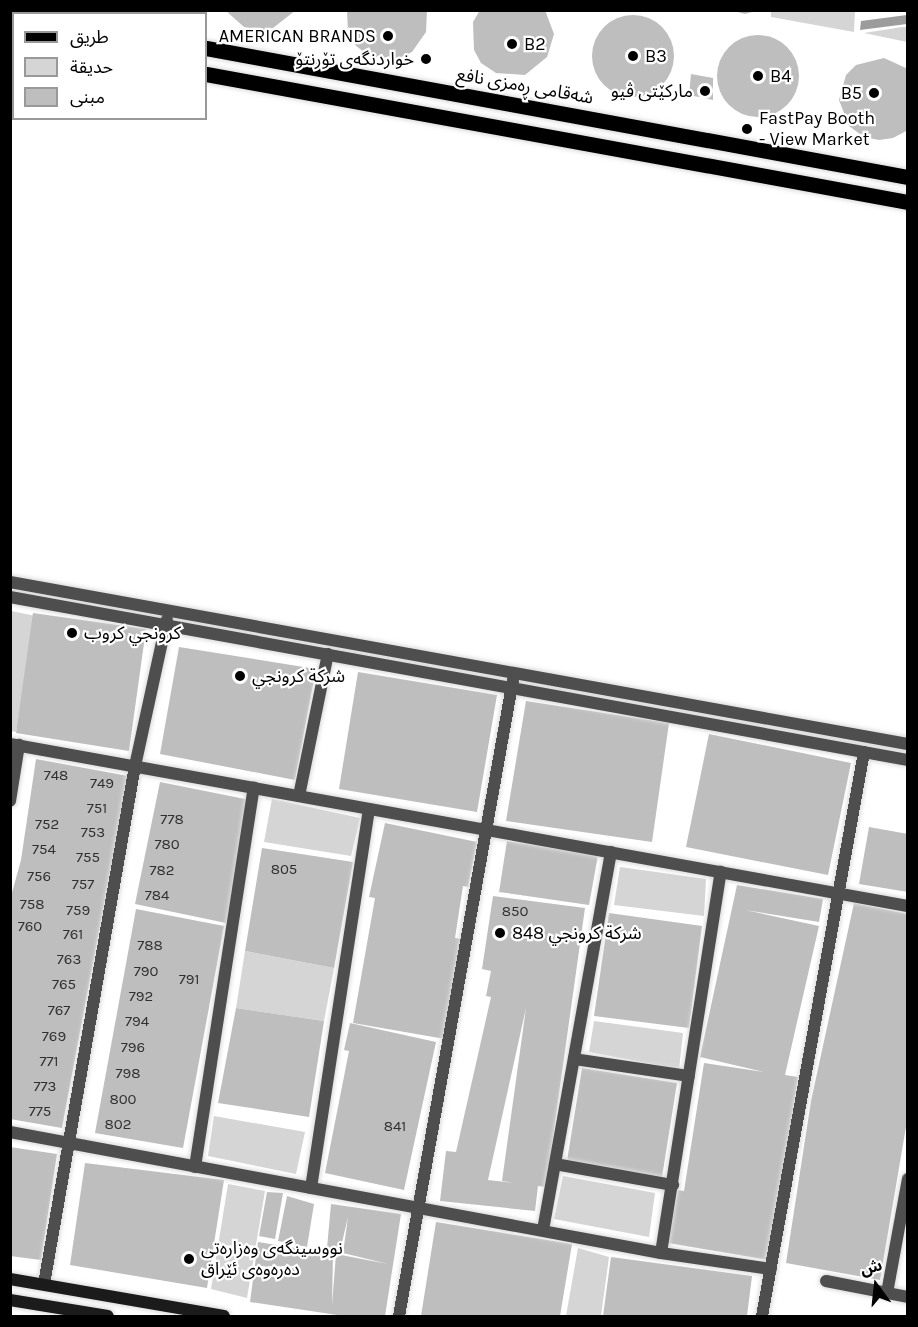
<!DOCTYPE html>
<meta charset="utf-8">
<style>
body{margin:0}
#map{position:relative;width:918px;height:1327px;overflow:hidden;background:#fff;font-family:Karla,"Noto Sans Arabic",sans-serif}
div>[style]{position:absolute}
.green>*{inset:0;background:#d5d5d5}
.water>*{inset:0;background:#9c9c9c}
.building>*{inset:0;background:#bebebe}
.round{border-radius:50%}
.roads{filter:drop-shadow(0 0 2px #dbdbdb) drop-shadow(0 0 2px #dbdbdb)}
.street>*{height:12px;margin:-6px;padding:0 6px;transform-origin:6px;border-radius:6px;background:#4e4e4e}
.secondary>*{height:12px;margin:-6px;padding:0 6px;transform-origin:6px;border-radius:6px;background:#1b1b1b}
.primary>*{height:15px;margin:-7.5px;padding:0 7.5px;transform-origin:7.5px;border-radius:7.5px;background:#000}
.dots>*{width:16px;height:16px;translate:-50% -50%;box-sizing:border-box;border:3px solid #fff;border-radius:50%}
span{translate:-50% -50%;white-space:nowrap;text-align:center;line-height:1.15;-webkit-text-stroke:4.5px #fff;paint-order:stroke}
.number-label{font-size:15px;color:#303030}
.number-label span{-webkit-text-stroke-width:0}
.poi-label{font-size:18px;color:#000}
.right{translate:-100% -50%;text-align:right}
.left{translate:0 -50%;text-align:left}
.street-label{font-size:18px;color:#000}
.frame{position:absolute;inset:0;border:12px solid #000;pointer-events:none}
.legend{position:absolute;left:12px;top:12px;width:195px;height:108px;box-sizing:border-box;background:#fff;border:2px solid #999;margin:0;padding:8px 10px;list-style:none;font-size:18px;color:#000}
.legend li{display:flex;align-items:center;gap:12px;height:30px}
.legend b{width:30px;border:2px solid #999}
.north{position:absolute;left:846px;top:1255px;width:60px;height:60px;-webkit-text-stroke:4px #fff;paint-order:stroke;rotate:345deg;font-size:16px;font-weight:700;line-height:24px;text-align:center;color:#000}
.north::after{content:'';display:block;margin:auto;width:21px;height:27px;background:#000;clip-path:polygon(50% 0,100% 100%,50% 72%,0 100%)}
</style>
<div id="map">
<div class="green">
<div style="clip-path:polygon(771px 11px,855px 11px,854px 32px,771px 17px)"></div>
<div style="clip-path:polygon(907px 27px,907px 42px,864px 33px,902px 27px)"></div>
<div style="clip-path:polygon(11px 611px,36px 616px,16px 732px,11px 731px)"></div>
<div style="clip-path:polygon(272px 799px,360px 818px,351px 856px,264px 842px)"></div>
<div style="clip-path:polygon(620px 867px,706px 879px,704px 916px,614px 905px)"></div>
<div style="clip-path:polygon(245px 951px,334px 968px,324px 1021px,236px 1008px)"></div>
<div style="clip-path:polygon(594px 1021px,683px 1033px,679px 1069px,589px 1052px)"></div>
<div style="clip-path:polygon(214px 1116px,305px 1132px,296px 1174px,208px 1156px)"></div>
<div style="clip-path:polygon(563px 1176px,655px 1193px,649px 1237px,554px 1219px)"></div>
<div style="clip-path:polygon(228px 1184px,265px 1191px,247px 1298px,211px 1289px)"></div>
<div style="clip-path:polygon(578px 1248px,609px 1257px,601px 1316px,566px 1316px)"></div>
</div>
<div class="water">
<div style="clip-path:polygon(907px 15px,907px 24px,860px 30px,861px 21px)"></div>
</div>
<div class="building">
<div style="clip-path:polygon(225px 10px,296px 10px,273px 28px,258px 30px,244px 27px)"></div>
<div style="clip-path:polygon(347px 10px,427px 10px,426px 32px,412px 52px,399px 58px,371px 57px,356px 46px,348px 34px)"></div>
<div style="clip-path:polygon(480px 10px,545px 10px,554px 34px,547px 57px,525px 75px,496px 73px,481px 63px,474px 50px,473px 22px)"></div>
<div style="clip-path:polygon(759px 10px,745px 14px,734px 11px,734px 10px)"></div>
<div class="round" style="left:592px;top:15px;width:82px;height:82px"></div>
<div class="round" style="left:717px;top:35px;width:82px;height:82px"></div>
<div style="clip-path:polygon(884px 58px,908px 69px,908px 130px,893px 138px,879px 140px,864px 137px,849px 126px,839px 100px,846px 75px,856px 65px)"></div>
<div style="clip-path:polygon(691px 74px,713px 78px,713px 100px,689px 95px)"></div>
<div style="clip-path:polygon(33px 613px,146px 629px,129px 751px,16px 733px)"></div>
<div style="clip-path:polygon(179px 647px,316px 669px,295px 780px,160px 754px)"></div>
<div style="clip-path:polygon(358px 672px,497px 695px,477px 812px,339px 789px)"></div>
<div style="clip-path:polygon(526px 701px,669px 723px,652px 842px,506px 821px)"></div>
<div style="clip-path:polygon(709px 734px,851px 763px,828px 875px,686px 847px)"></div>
<div style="clip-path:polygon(36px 759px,128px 776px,62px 1128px,10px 1119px,10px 900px,21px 860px)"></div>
<div style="clip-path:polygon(160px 782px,250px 800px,226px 923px,135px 904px)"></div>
<div style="clip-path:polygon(385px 823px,477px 842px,468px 887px,463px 886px,455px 938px,462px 939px,445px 1039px,353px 1023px,375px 898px,369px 897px)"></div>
<div style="clip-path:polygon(869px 827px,908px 834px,908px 892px,859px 884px)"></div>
<div style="clip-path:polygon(507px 841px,598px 855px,589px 905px,499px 892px)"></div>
<div style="clip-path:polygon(262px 848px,353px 862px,334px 968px,245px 951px)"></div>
<div style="clip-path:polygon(737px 885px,823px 899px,819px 922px,745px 910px,819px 926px,785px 1075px,798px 1077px,769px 1260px,668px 1243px,678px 1190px,684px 1191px,704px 1063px,764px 1072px,700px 1057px)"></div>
<div style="clip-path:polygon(evenodd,493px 896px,585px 908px,546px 1187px,538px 1186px,535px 1211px,440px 1201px,446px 1151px,456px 1152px,491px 997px,486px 996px,491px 971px,482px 969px,493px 896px,526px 1008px,502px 1181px,514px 1183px,488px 1180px,526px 1008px)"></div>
<div style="clip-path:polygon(854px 903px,908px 914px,908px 1115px,880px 1280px,786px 1263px,811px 1101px)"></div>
<div style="clip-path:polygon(136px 909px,224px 926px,183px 1148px,95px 1133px)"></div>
<div style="clip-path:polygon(609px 913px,702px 926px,689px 1028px,594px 1016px)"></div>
<div style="clip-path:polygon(236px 1008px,324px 1021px,309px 1117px,218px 1103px)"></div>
<div style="clip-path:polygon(350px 1023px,436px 1042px,404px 1190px,325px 1173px,349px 1051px,344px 1050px)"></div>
<div style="clip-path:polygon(582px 1068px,677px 1083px,662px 1177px,567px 1161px)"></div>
<div style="clip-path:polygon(10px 1147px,57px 1154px,41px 1260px,10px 1256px)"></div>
<div style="clip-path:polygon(85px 1163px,224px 1180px,207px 1288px,70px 1265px)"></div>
<div style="clip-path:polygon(267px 1192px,283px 1193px,275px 1239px,259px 1236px)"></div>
<div style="clip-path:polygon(287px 1196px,314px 1204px,307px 1247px,278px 1241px)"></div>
<div style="clip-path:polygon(331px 1204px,401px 1214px,385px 1316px,344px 1316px,250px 1302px,258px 1242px,333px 1254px,332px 1305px,336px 1254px,388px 1264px,343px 1253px,348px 1217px,340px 1251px,327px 1248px)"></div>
<div style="clip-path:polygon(436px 1222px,572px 1244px,560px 1316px,421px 1316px)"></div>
<div style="clip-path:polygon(611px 1257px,752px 1276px,747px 1316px,603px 1316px)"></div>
</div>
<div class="roads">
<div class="street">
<div style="left:10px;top:582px;width:912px;rotate:10.23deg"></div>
<div style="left:10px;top:597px;width:913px;rotate:10.29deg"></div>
<div style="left:10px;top:744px;width:912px;rotate:10.23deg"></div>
<div style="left:299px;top:796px;width:145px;rotate:-78.5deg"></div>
<div style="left:10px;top:801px;width:57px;rotate:-80.9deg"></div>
<div style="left:574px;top:1059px;width:116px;rotate:8.4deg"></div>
<div style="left:10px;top:1132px;width:662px;rotate:10.53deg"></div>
<div style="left:661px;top:1253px;width:111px;rotate:8.3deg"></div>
<div style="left:555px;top:1164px;width:120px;rotate:10.1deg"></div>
<div style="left:195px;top:1167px;width:384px;rotate:-81.2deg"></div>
<div style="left:311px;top:1188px;width:383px;rotate:-81.3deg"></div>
<div style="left:543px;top:1230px;width:384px;rotate:-79.8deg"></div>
<div style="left:661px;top:1253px;width:386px;rotate:-81.1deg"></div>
<div style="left:826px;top:1281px;width:84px;rotate:11deg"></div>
<div style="left:44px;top:1284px;width:526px;rotate:-80.04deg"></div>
<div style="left:135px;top:766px;width:150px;rotate:-77.7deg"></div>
<div style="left:887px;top:1293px;width:116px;rotate:-79.6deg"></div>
<div style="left:399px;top:1316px;width:646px;rotate:-79.84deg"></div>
<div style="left:762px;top:1316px;width:573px;rotate:-79.75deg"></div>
</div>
<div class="secondary">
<div style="left:10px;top:1279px;width:217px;rotate:9.8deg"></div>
<div style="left:10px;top:1300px;width:99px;rotate:9.3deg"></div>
</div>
<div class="primary">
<div style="left:10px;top:13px;width:5px;rotate:11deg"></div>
<div style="left:10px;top:38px;width:4px;rotate:14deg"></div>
<div style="left:206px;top:48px;width:714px;rotate:10.41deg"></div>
<div style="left:206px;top:74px;width:714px;rotate:10.33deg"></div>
</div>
</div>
<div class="dots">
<div style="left:388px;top:36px;background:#000"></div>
<div style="left:512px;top:44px;background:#000"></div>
<div style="left:633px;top:56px;background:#000"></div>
<div style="left:426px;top:59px;background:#000"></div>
<div style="left:758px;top:76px;background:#000"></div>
<div style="left:705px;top:91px;background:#000"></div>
<div style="left:874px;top:93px;background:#000"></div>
<div style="left:747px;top:129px;background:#000"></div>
<div style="left:72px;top:633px;background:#000"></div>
<div style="left:240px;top:676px;background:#000"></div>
<div style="left:500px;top:933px;background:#000"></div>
<div style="left:189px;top:1259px;background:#000"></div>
</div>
<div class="number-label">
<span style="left:56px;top:776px">748</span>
<span style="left:102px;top:784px">749</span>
<span style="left:97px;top:809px">751</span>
<span style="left:172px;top:820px">778</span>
<span style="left:47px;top:825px">752</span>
<span style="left:93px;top:833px">753</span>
<span style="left:167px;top:845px">780</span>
<span style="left:44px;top:850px">754</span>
<span style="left:88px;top:858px">755</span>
<span style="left:284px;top:870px">805</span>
<span style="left:162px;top:871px">782</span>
<span style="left:39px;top:877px">756</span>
<span style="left:83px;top:885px">757</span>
<span style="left:157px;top:896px">784</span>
<span style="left:32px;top:905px">758</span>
<span style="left:78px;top:911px">759</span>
<span style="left:515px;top:912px">850</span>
<span style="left:30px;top:927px">760</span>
<span style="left:73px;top:935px">761</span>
<span style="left:150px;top:946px">788</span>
<span style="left:69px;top:960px">763</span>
<span style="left:146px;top:972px">790</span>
<span style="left:189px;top:980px">791</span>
<span style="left:64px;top:985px">765</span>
<span style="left:141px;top:997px">792</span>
<span style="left:59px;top:1011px">767</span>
<span style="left:137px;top:1022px">794</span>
<span style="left:54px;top:1037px">769</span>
<span style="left:133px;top:1048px">796</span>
<span style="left:49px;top:1062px">771</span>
<span style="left:128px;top:1074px">798</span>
<span style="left:45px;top:1087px">773</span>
<span style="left:123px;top:1100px">800</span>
<span style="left:40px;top:1112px">775</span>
<span style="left:118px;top:1125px">802</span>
<span style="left:395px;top:1127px">841</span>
</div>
<div class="poi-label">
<span class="right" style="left:376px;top:36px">AMERICAN BRANDS</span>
<span class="left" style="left:524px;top:44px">B2</span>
<span class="left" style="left:645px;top:56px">B3</span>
<span class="right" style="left:414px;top:59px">خواردنگەی تۆرنتۆ</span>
<span class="left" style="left:770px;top:76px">B4</span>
<span class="right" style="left:693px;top:91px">مارکێتی ڤیو</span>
<span class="right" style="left:862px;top:93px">B5</span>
<span class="left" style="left:759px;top:129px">FastPay Booth<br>- View Market</span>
<span class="left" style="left:84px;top:633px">كرونجي كروب</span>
<span class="left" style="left:252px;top:676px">شركة كرونجي</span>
<span class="left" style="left:512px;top:933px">شركة كرونجي 848</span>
<span class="left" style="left:201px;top:1259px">نووسینگەی وەزارەتی<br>دەرەوەی ئێراق</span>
</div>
<div class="street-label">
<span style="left:525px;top:86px;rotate:10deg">شەقامی ڕەمزی نافع</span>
</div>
<div class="frame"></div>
<ul class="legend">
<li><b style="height:8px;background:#000"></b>طريق</li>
<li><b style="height:16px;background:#d5d5d5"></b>حديقة</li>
<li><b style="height:16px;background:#bebebe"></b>مبنى</li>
</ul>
<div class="north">ش</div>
</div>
